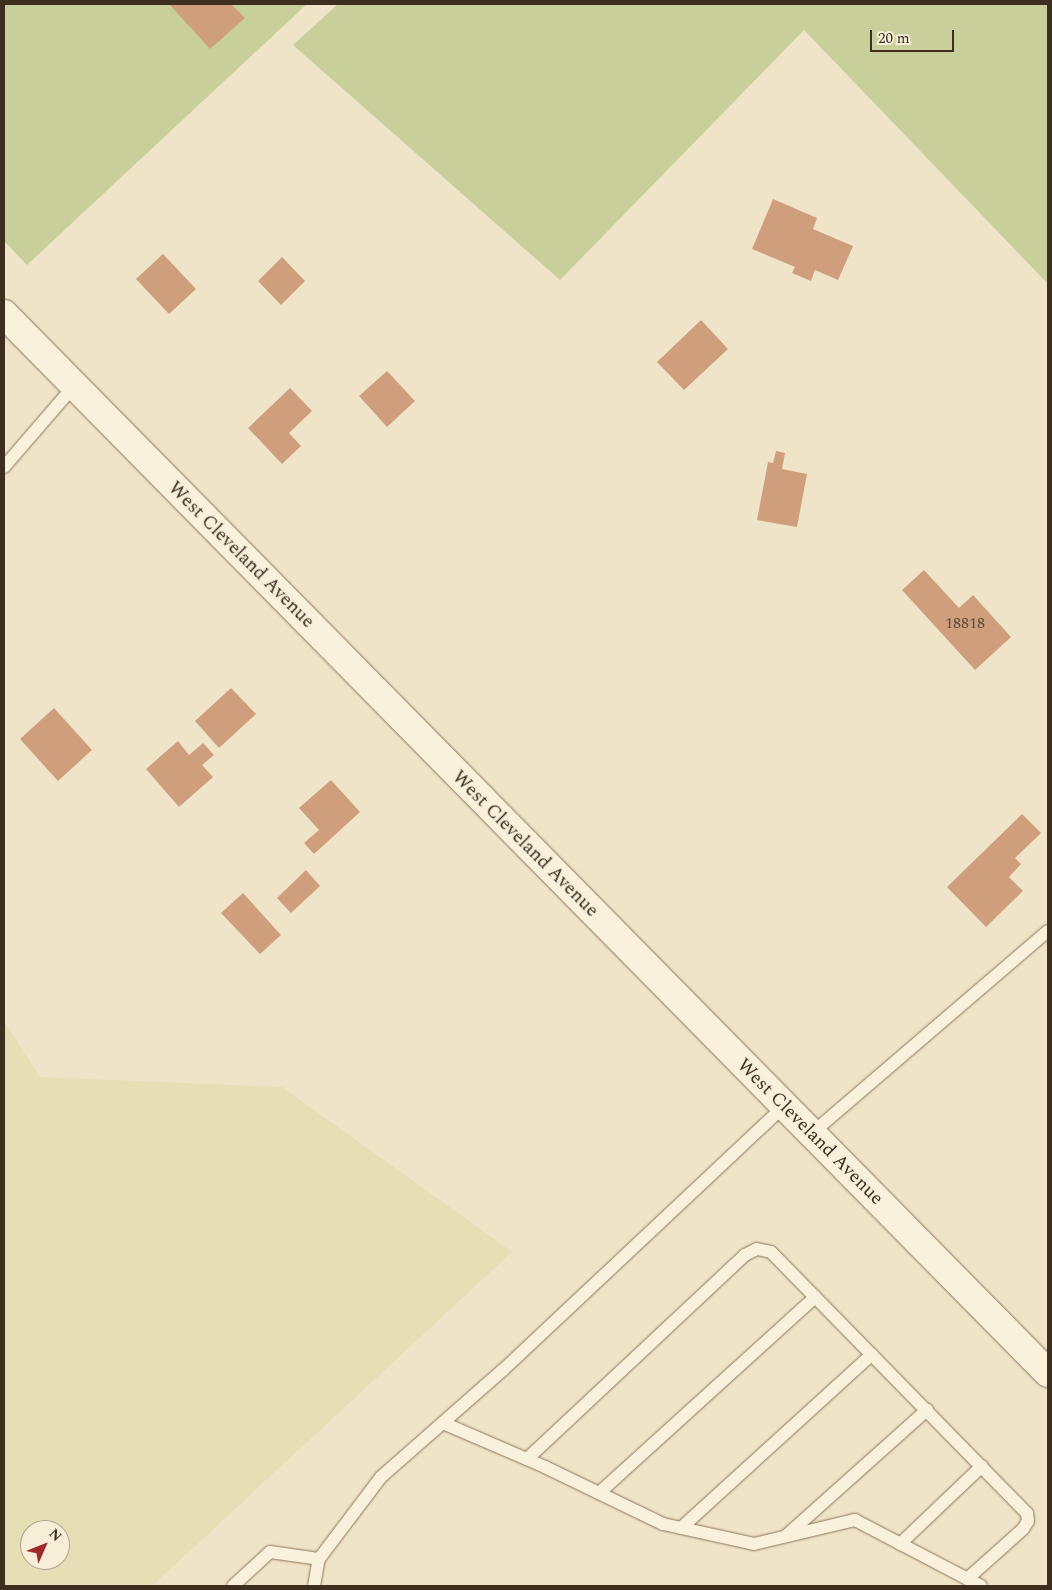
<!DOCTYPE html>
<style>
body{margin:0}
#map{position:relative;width:1052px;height:1590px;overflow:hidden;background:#f0e4c8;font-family:Spectral,serif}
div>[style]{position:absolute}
.farmland>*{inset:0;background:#e6deb5}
.green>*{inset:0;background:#c9cf9b}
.building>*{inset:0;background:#cf9f7d}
.roads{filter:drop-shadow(0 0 1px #8d765c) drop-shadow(0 0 1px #8d765c)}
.lane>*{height:12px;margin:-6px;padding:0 6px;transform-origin:6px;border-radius:6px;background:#faf1dc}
.secondary>*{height:28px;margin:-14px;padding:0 14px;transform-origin:14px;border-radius:14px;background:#faf1dc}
span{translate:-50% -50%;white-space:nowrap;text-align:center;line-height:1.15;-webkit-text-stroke:4px #f7eed8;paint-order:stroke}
.number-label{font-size:16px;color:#624a37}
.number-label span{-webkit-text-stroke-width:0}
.street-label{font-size:19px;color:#3d2e20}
.frame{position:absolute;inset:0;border:5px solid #3d2e20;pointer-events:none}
.north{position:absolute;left:20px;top:1520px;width:50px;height:50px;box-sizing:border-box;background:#f7eed8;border:1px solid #ada18e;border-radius:50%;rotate:46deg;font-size:14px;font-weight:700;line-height:20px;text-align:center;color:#3d2e20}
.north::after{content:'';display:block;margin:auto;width:18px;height:22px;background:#9e2a2b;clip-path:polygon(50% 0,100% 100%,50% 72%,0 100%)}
.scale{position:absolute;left:870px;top:30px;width:84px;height:22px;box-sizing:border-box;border:2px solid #3d2e20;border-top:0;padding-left:6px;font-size:15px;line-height:18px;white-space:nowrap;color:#3d2e20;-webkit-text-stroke:4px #f7eed8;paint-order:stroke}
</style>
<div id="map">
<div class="farmland">
<div style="clip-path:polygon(evenodd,4px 1021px,40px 1077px,282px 1087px,512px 1252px,152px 1586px,4px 1586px,4px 1021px,30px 1530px,60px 1530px,60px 1560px,30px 1560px,30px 1530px)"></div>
</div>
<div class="green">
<div style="clip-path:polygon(4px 4px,307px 4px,27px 265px,4px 241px)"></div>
<div style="clip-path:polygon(338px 4px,1048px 4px,1048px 284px,804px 30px,560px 280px,293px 45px)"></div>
</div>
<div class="building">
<div style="clip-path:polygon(169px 4px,231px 4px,245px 18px,210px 49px)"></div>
<div style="clip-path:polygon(773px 199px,817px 218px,813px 229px,853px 246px,838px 280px,815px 270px,811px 281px,792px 273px,795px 267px,752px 249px)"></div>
<div style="clip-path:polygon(163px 254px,196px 289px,169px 314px,136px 279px)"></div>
<div style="clip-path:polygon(282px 257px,305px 281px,281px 305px,258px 281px)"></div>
<div style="clip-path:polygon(701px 320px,728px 349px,684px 390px,657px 362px)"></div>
<div style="clip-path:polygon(387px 371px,415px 401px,387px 427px,359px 396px)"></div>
<div style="clip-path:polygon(290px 388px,312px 411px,289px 433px,301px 446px,282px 464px,248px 428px)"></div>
<div style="clip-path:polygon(776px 451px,785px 453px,782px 469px,807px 474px,797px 527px,757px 520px,768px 462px,773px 463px)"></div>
<div style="clip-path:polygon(924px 570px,959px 608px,973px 595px,1011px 637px,975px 670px,902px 590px)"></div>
<div style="clip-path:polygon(231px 688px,256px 714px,219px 748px,195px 721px)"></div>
<div style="clip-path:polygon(54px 708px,92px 750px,58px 781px,20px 739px)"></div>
<div style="clip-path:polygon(178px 741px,189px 755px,203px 743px,214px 755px,202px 765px,213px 777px,179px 807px,146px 769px)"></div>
<div style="clip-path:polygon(331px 780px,360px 812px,314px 854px,304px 843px,319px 830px,299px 808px)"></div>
<div style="clip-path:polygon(1022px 814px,1041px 833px,1015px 858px,1021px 864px,1009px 877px,1023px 891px,986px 927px,947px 887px)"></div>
<div style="clip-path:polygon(306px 870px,320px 886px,291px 913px,277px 898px)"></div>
<div style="clip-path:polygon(243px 893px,281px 935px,260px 954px,221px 913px)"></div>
</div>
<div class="roads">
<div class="lane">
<div style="left:4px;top:467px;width:107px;rotate:-49.2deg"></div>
<div style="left:811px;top:1134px;width:312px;rotate:-40.6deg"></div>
<div style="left:443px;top:1423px;width:111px;rotate:23.3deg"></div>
<div style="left:545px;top:1467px;width:131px;rotate:25.8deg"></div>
<div style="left:663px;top:1524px;width:93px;rotate:12.4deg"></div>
<div style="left:754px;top:1544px;width:104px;rotate:-13.4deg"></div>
<div style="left:855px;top:1520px;width:142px;rotate:27.6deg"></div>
<div style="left:527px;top:1459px;width:299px;rotate:-43.1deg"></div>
<div style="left:745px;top:1255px;width:13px;rotate:-27deg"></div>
<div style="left:757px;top:1249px;width:14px;rotate:12deg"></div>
<div style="left:771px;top:1252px;width:366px;rotate:45.6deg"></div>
<div style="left:1027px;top:1513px;width:8px;rotate:83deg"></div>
<div style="left:1028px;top:1521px;width:9px;rotate:122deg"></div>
<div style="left:1023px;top:1529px;width:75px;rotate:138.2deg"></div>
<div style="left:599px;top:1493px;width:292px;rotate:-42.2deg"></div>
<div style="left:681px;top:1528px;width:258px;rotate:-42.3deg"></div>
<div style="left:787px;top:1535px;width:188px;rotate:-41.8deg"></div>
<div style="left:900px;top:1544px;width:113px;rotate:-43.6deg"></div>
<div style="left:233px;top:1586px;width:50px;rotate:-42.6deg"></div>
<div style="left:270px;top:1552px;width:49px;rotate:8.1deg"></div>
<div style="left:314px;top:1586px;width:27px;rotate:-80deg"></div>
<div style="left:319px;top:1559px;width:103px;rotate:-52.9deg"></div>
<div style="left:381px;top:1477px;width:162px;rotate:-41.3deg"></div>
<div style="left:503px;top:1370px;width:386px;rotate:-43.2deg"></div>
</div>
<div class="secondary">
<div style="left:4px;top:314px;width:1487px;rotate:45.41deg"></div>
</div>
</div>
<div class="number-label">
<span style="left:965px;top:623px">18818</span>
</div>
<div class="street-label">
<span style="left:241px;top:555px;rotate:45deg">West Cleveland Avenue</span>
<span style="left:525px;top:844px;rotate:45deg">West Cleveland Avenue</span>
<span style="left:810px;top:1132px;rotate:45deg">West Cleveland Avenue</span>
</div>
<div class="frame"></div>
<div class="north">N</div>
<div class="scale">20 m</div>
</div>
